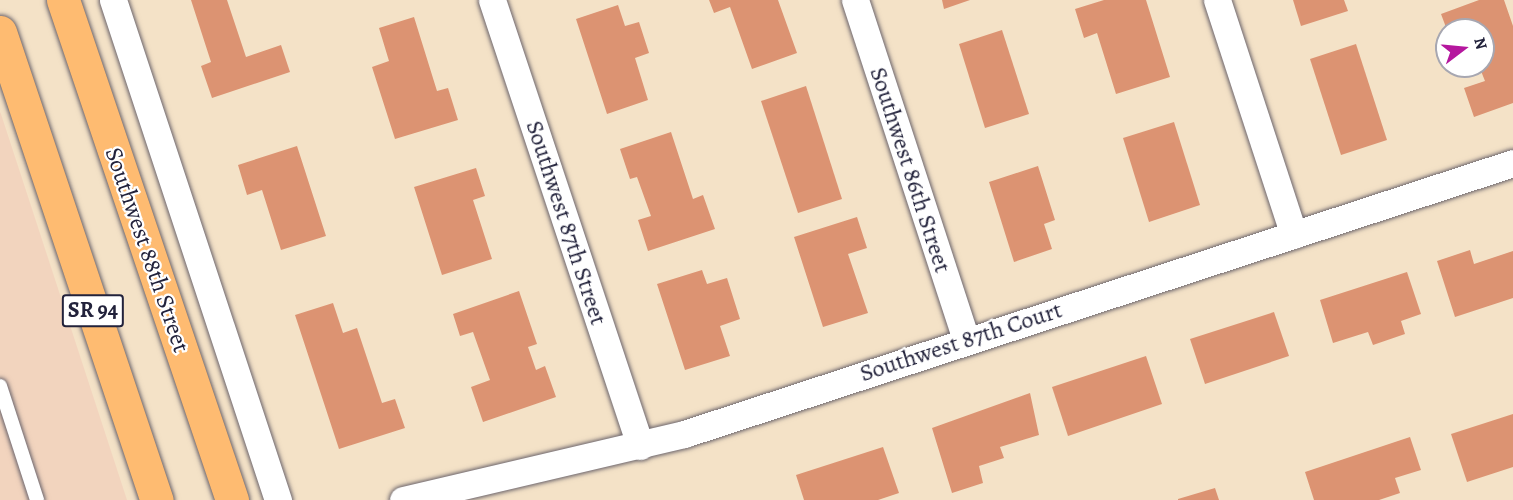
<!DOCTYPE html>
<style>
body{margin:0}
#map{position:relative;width:1513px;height:500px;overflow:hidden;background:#f4e2c7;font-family:Alegreya,serif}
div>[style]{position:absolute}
.built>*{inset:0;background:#f2d4be}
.building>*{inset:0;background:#dc9372}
.roads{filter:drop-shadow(0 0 2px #6c656c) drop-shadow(0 0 2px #6c656c)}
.service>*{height:14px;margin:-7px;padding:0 7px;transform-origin:7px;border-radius:7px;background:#fff}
.minor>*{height:27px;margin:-13.5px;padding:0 13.5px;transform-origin:13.5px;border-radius:13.5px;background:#fff}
.primary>*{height:33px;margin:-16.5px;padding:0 16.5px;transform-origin:16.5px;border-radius:16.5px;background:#febb71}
span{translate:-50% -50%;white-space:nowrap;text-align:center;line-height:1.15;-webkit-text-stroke:4.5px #fff;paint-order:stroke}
.shield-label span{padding:2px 4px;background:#fff;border:2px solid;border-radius:4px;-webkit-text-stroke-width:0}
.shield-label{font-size:22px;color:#22223b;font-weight:700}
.street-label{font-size:24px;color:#22223b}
.north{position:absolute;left:1435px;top:18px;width:60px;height:60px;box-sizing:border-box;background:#fff;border:2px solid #a7a7b1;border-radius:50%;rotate:74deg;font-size:16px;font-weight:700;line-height:24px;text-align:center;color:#22223b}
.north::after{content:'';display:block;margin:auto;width:21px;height:27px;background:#b5179e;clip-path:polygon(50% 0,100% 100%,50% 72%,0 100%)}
</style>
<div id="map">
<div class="built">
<div style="clip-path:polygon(0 112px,1px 114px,127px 500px,0 500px)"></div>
</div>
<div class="building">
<div style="clip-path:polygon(191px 0,227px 0,246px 57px,281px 45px,290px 72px,212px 98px,201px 66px,211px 62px)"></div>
<div style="clip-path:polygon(709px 0,778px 0,797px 53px,752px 69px,730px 7px,714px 13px)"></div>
<div style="clip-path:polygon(942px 0,970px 0,944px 9px)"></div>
<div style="clip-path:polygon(1104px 0,1146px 0,1170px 77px,1116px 94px,1097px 33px,1084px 38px,1075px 9px)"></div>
<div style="clip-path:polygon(1293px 0,1344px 0,1348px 11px,1301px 26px)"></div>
<div style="clip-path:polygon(1479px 0,1504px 0,1513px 26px,1513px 103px,1474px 117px,1464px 88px,1485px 81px,1479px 66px,1483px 66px,1483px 30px,1447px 30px,1441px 14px)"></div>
<div style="clip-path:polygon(618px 5px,625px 26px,639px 22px,649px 53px,635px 58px,648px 100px,607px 114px,576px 19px)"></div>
<div style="clip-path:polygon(414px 17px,437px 91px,448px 88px,458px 120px,395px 139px,372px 67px,389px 61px,379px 28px)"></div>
<div style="clip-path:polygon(1002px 30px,1029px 114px,985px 128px,959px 44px)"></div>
<div style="clip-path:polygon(1356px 44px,1387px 140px,1341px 155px,1310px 59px)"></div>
<div style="clip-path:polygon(806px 86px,842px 199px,798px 213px,761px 101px)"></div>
<div style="clip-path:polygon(1174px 122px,1200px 205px,1149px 222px,1123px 138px)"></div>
<div style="clip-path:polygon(671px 132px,693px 199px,703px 195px,715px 229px,648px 251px,638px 220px,651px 216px,637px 177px,630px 179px,620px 149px)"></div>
<div style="clip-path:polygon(297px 146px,326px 236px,281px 250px,262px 190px,247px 195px,238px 165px)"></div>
<div style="clip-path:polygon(1038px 166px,1055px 220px,1044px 224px,1052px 249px,1014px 262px,989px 182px)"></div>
<div style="clip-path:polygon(476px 168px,485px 196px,473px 200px,492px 259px,442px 275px,414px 187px)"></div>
<div style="clip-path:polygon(857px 217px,867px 248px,848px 254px,868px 313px,823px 327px,794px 237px)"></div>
<div style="clip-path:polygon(1470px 250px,1474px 264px,1513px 251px,1513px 298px,1455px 317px,1437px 261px)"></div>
<div style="clip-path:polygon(702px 270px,707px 284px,727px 278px,740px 319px,720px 326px,730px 356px,685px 370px,657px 284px)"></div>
<div style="clip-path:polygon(1407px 272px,1421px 314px,1401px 321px,1405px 334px,1373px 345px,1368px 332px,1333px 343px,1320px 300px)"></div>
<div style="clip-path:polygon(519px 291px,537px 344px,528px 347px,536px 370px,545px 366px,556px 397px,483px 422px,471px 387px,490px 380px,473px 332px,460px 336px,453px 314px)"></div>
<div style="clip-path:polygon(333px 303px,343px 333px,357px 328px,382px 403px,395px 399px,405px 428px,339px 449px,295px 315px)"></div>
<div style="clip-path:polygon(1274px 312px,1289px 356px,1205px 384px,1190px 339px)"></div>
<div style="clip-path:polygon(1146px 356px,1162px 404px,1068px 436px,1052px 387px)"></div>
<div style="clip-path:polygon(1030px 393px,1039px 435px,1000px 447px,1004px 458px,979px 466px,983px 483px,952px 493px,932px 428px)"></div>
<div style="clip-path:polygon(1513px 414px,1513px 467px,1467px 482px,1451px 434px)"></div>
<div style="clip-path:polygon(1410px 437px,1421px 470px,1395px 478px,1400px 493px,1379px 500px,1314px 500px,1305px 472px)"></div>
<div style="clip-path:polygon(883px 447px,899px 493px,878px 500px,804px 500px,796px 475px)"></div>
<div style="clip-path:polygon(1215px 488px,1219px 500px,1178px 500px,1178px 499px)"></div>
</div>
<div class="roads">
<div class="service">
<div style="left:0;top:386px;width:120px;rotate:72deg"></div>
</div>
<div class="minor">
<div style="left:113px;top:0;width:527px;rotate:71.74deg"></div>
<div style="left:492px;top:0;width:470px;rotate:71.6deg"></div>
<div style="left:855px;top:0;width:358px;rotate:71.9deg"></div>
<div style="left:1217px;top:0;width:247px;rotate:71.9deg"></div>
<div style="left:403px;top:500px;width:289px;rotate:-13.2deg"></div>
<div style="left:684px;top:434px;width:872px;rotate:-18.1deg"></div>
</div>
<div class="primary">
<div style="left:63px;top:0;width:528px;rotate:71.32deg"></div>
<div style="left:0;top:32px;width:494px;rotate:71.5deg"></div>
</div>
</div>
<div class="shield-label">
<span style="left:93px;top:311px">SR 94</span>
</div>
<div class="street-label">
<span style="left:910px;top:170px;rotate:72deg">Southwest 86th Street</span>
<span style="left:566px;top:223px;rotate:72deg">Southwest 87th Street</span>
<span style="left:147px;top:250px;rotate:71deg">Southwest 88th Street</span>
<span style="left:961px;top:342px;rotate:-18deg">Southwest 87th Court</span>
</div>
<div class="north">N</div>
</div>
